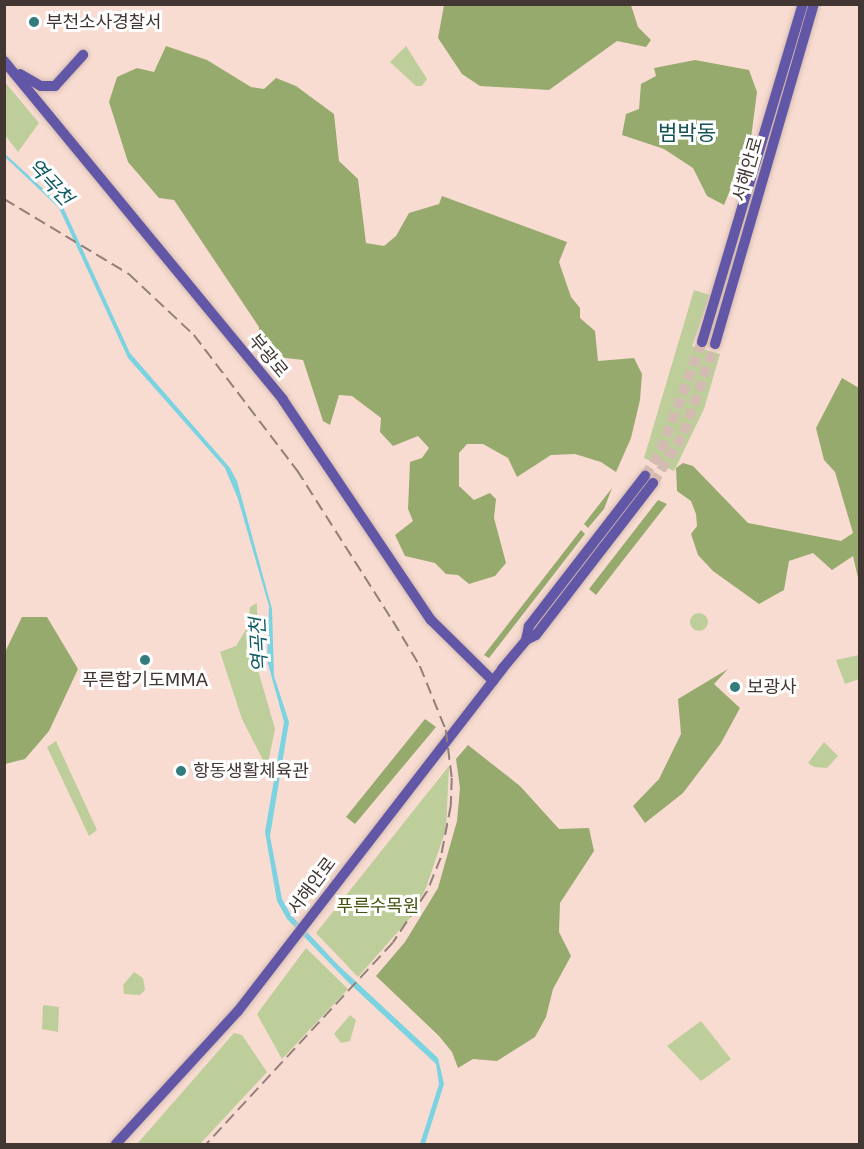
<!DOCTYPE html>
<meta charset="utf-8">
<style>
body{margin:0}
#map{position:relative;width:864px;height:1149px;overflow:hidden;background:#f8dcd1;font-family:"DejaVu Sans","Noto Sans KR",sans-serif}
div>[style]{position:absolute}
.green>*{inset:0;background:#bdce9b}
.round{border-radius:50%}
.forest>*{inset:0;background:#97aa6d}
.water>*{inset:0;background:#7bd3e1}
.major-tunnel>*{height:10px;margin-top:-5px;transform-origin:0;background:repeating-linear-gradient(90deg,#d4bbb1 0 10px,transparent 0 15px)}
.roads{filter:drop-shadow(0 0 2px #d4bbb1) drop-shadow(0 0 2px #d4bbb1)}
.major>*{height:10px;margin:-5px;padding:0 5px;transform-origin:5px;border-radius:5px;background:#6256a7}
.rail>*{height:1.5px;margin-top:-0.75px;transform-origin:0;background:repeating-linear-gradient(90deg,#917f78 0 12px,transparent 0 18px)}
.dots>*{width:16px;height:16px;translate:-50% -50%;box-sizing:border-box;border:3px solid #fff;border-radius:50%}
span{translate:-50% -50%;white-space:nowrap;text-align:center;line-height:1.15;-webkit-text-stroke:6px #fff;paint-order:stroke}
.poi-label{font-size:18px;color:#423733}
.left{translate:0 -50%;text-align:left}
.street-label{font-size:18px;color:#423733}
.park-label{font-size:18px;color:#43530e}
.water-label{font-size:20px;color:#0d5a64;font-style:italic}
.quarter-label{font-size:21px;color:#155253}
.frame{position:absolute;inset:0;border:6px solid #423733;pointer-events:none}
</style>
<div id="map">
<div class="green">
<div style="clip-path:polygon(406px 46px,427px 79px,422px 86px,416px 86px,390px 62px)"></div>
<div style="clip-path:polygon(4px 81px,39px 123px,18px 152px,5px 135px)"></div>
<div style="clip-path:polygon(694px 290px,710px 295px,692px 346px,720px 354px,704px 409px,674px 471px,644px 458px)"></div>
<div style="clip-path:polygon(257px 603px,258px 670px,275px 729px,267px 768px,242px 719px,220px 652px,236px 646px,248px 626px,250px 607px)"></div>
<div class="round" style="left:690px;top:613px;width:18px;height:18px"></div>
<div style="clip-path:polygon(859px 655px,859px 679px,845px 684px,836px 660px)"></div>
<div style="clip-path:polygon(56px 741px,97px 830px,89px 836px,47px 747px)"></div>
<div style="clip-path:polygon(824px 742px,838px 756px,827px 768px,814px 767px,808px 763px)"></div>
<div style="clip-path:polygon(449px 766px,446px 829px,426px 888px,410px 918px,358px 977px,316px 933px)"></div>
<div style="clip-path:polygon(306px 948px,348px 989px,282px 1059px,257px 1014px)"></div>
<div style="clip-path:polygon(134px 972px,143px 978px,145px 990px,140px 995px,124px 994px,123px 985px)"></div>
<div style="clip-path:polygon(43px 1005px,59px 1007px,58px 1032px,42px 1029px)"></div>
<div style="clip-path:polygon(350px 1015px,356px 1020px,350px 1041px,341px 1043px,334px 1034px)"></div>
<div style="clip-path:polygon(701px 1021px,731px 1059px,701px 1081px,667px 1046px)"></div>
<div style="clip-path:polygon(234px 1033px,242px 1035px,267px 1072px,200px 1144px,137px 1144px)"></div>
</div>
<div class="forest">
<div style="clip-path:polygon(631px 5px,638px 27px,651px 40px,646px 47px,617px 41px,549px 90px,480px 86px,462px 74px,438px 38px,444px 5px)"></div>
<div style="clip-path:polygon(166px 46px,207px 60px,251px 87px,264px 89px,276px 78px,296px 86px,334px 114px,339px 161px,358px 179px,366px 243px,384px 246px,396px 236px,409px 213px,439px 204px,442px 196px,567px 242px,559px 262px,571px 297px,580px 308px,580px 318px,595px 331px,598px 361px,634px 358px,642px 374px,640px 400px,631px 438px,616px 472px,601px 462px,575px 454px,551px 455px,517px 477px,508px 458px,483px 444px,467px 444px,459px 453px,459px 486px,474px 500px,490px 493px,496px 499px,494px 518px,506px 563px,495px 576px,469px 584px,458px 575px,446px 574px,435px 563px,405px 556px,395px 535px,413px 521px,408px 509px,410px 462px,422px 458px,429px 448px,418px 436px,393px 446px,380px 432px,381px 418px,352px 396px,339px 395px,330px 425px,323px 421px,303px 360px,269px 356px,259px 344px,259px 327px,174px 200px,159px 198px,128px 162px,109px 102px,117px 77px,137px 68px,154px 72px)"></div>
<div style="clip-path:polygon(695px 60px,749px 70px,757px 92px,751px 138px,724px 205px,707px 196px,693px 168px,664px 149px,622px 135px,626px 114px,639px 109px,641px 84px,656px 76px,654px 68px)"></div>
<div style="clip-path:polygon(842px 378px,859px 388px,859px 582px,853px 556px,832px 570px,813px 553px,789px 561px,784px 590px,759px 604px,713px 571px,698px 555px,691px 534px,697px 526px,696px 514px,691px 501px,677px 491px,676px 468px,683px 463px,693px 466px,748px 523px,841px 541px,853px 533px,835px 472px,824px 460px,816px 428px)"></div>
<div style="clip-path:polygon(612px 488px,604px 509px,588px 528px,584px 524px)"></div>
<div style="clip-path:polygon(658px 500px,667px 504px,596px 595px,589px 589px)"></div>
<div style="clip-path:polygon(581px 530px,585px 534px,489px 658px,484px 655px)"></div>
<div style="clip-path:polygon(22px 617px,47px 617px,78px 669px,49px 731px,25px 759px,5px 764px,5px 652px)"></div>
<div style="clip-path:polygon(728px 669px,714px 684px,740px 708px,721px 743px,683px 793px,645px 823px,633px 806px,659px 779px,681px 734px,678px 699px)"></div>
<div style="clip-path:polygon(425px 719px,436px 727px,355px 824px,346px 817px)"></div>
<div style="clip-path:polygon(468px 745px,520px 786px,559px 829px,589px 828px,594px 851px,560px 903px,559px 932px,571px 956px,553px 989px,546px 1017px,535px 1037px,497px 1061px,473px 1059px,458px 1068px,452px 1052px,439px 1036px,376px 976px,405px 942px,438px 888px,457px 821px,460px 788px,456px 759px)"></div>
</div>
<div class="water">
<div style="clip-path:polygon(4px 153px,63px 207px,130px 353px,230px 468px,237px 481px,272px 609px,274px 676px,289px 722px,270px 836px,282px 899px,291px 915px,338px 965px,438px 1058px,444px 1084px,425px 1144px,420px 1144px,439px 1084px,436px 1064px,349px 983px,287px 919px,277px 901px,265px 832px,284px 722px,267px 660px,269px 606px,238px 499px,225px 468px,128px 358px,59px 208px,5px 157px)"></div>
</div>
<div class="major-tunnel">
<div style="left:645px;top:476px;width:31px;rotate:-58deg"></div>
<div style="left:661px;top:450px;width:116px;rotate:-69.2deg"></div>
<div style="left:653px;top:483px;width:59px;rotate:-58.2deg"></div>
<div style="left:684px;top:433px;width:94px;rotate:-70.8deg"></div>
</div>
<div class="roads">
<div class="major">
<div style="left:4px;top:61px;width:439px;rotate:50.5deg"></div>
<div style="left:283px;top:400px;width:265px;rotate:56.1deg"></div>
<div style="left:431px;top:620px;width:87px;rotate:44.5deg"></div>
<div style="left:20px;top:74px;width:24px;rotate:30deg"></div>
<div style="left:41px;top:86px;width:14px"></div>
<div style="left:55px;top:86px;width:42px;rotate:-47.9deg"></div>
<div style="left:702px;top:342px;width:353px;rotate:-73.4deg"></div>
<div style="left:715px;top:344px;width:354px;rotate:-73.8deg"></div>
<div style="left:526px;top:640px;width:14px;rotate:-78deg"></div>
<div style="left:529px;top:626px;width:190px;rotate:-52.3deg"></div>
<div style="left:116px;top:1144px;width:180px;rotate:-47.5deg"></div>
<div style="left:238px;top:1011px;width:432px;rotate:-52.3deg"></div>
<div style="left:502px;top:669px;width:38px;rotate:-50deg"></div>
<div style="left:526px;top:640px;width:11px;rotate:-27deg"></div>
<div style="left:536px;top:635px;width:192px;rotate:-52.4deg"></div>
</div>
</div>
<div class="rail">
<div style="left:4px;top:199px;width:146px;rotate:31deg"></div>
<div style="left:129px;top:274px;width:89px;rotate:43.2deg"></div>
<div style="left:194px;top:335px;width:170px;rotate:52.7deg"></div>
<div style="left:297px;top:470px;width:179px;rotate:57.6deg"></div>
<div style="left:393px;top:621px;width:52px;rotate:59deg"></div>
<div style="left:420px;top:666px;width:69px;rotate:67.9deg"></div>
<div style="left:446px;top:730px;width:48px;rotate:82.9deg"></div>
<div style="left:452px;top:778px;width:28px;rotate:92deg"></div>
<div style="left:451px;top:806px;width:53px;rotate:100.9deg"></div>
<div style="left:441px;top:858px;width:37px;rotate:112deg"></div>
<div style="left:427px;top:892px;width:61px;rotate:123.7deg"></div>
<div style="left:393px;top:943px;width:274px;rotate:132.8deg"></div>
</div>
<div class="dots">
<div style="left:34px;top:22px;background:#327c7d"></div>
<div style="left:145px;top:660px;background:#327c7d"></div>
<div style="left:735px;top:687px;background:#327c7d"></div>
<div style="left:181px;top:771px;background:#327c7d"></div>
</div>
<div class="poi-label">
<span class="left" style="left:46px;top:22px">부천소사경찰서</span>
<span style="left:145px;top:680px">푸른합기도MMA</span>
<span class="left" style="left:747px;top:687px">보광사</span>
<span class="left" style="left:193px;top:771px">항동생활체육관</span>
</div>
<div class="street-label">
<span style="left:748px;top:169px;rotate:-74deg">서해안로</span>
<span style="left:268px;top:356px;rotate:50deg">부광로</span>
<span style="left:312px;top:886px;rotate:-53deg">서해안로</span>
</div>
<div class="park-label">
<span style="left:378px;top:906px">푸른수목원</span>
</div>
<div class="water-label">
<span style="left:50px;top:182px;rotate:47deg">역곡천</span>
<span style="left:259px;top:645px;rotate:-93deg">역곡천</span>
</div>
<div class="quarter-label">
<span style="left:687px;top:133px">범박동</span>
</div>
<div class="frame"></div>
</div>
